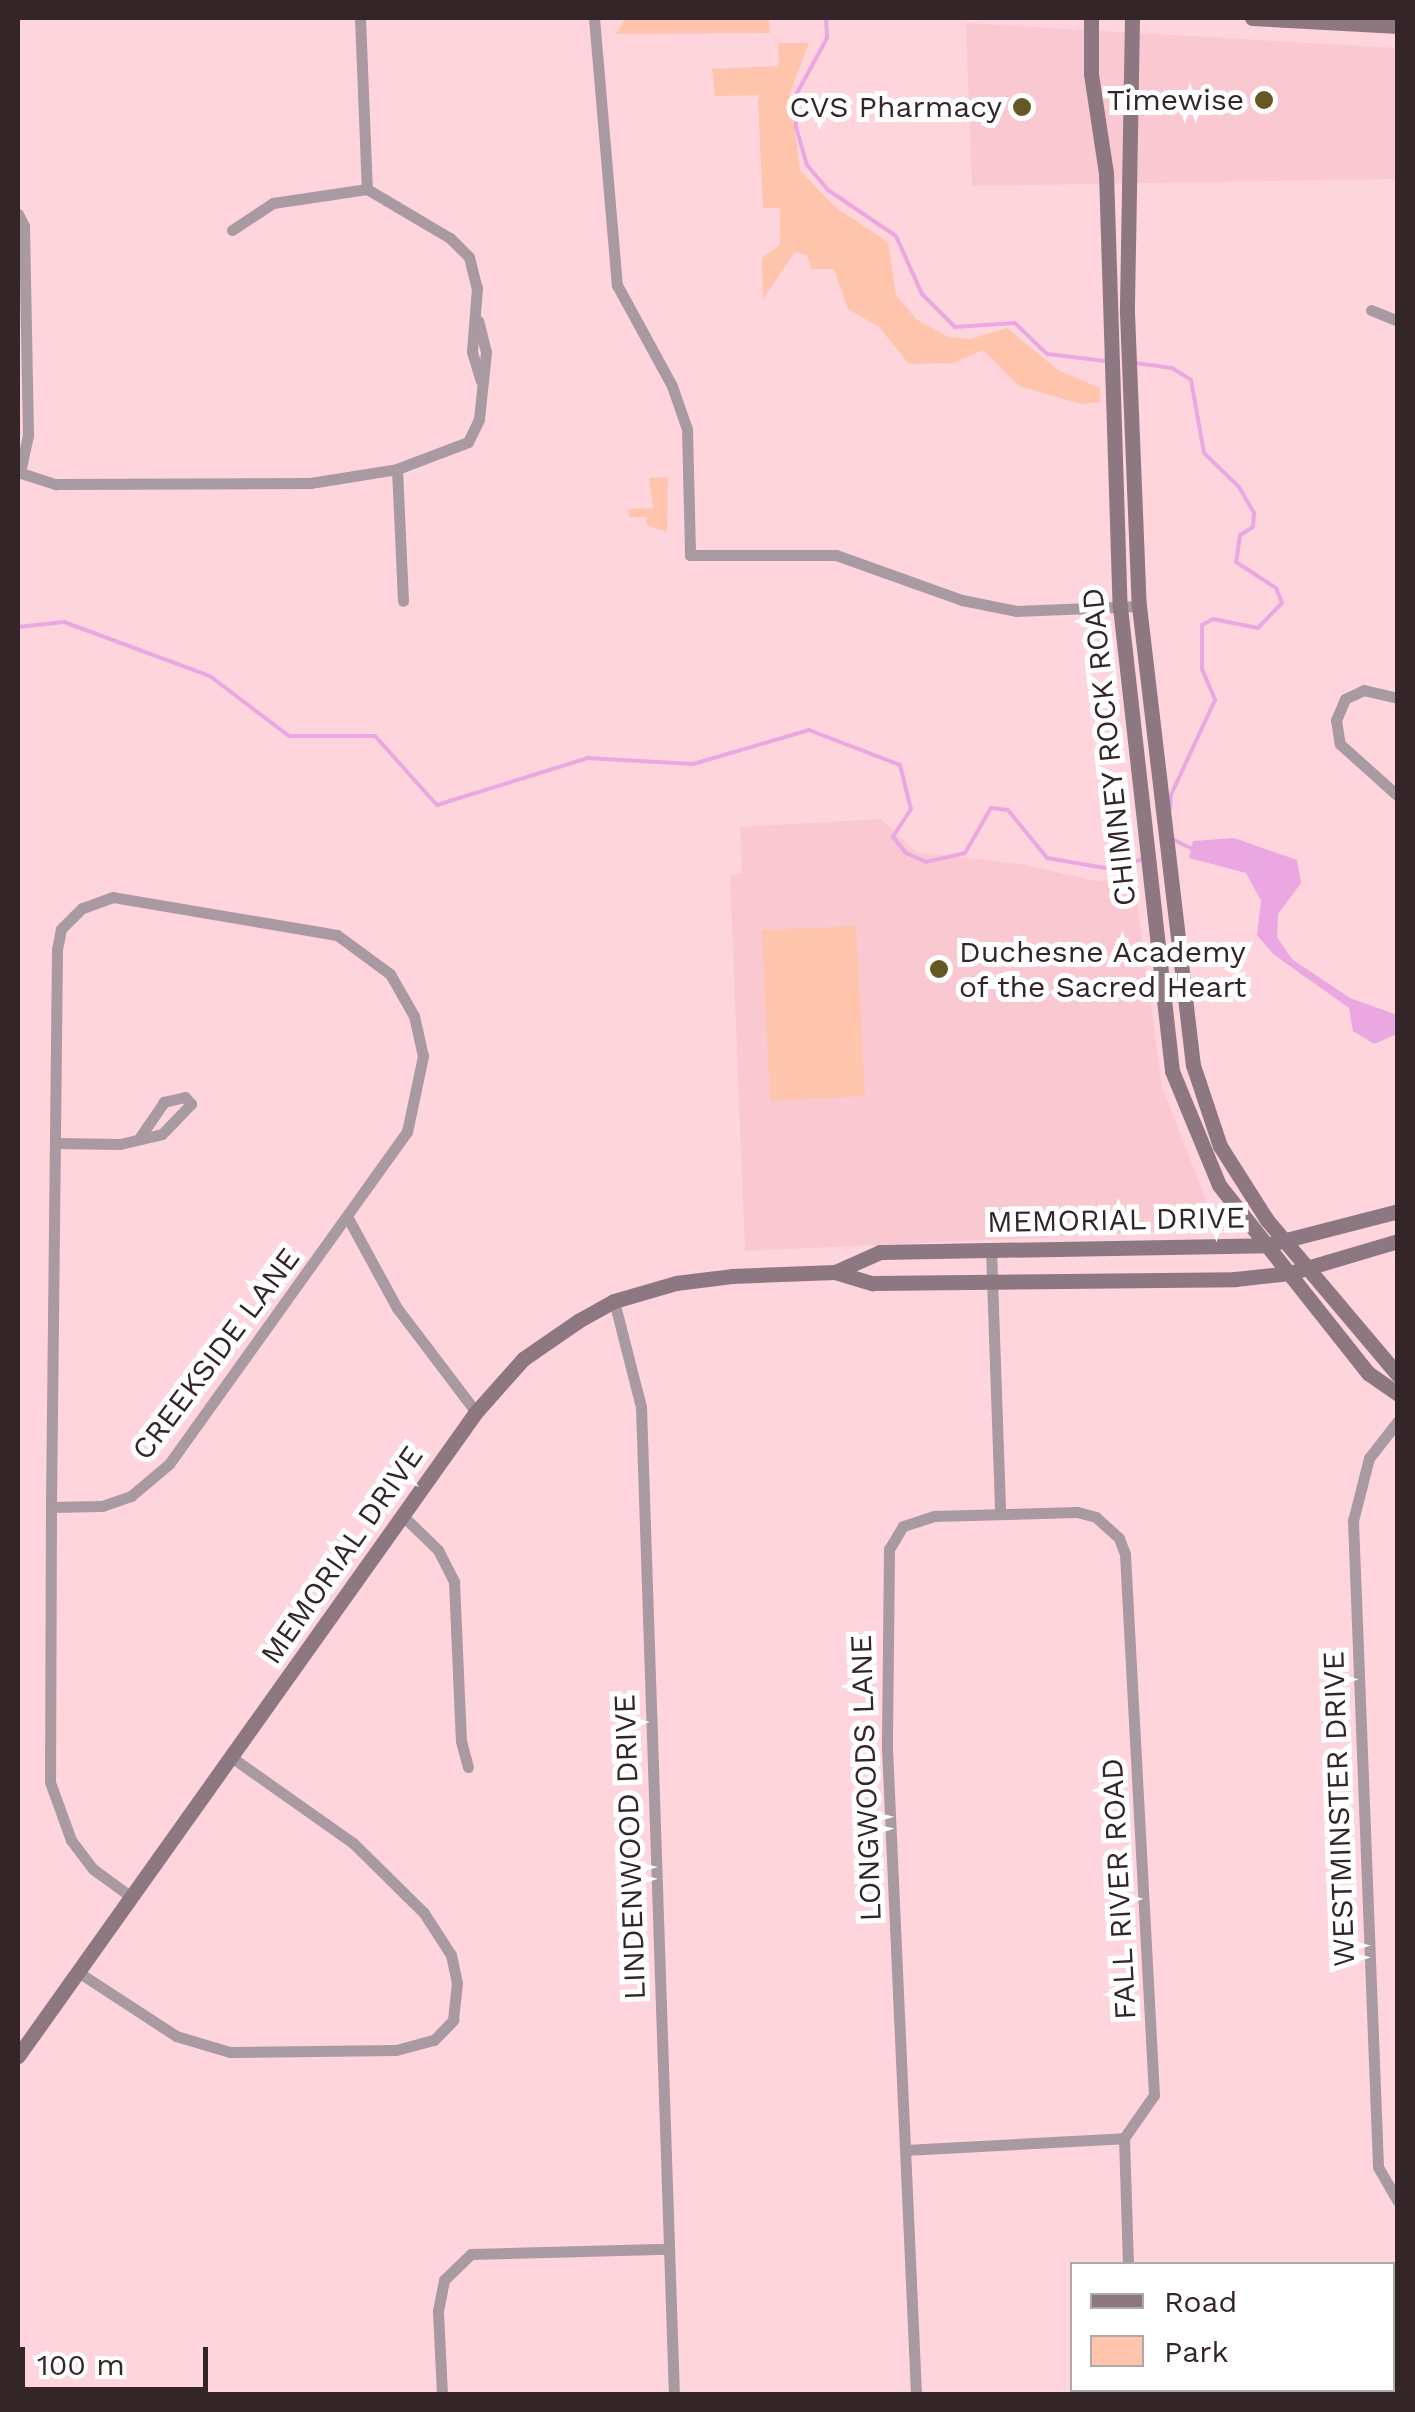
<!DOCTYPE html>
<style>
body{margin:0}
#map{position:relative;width:1415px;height:2412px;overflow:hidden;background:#fed5dc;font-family:"Work Sans",sans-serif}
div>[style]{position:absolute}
.built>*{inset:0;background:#fac8d1}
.green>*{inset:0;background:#fec4ac}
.water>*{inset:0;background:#eaa7e2}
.stream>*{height:4px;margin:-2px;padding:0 2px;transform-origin:2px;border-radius:2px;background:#eaa7e2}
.street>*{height:11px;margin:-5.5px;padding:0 5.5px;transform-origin:5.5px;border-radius:5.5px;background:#a999a0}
.secondary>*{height:15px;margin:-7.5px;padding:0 7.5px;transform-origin:7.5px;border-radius:7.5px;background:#8d7781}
.dots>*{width:28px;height:28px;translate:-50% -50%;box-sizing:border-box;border:5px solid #fff;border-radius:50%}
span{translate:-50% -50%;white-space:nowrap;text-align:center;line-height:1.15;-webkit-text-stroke:10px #fff;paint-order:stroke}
.poi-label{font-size:30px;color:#342528}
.right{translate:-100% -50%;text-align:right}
.left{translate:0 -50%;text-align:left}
.street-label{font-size:30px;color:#342528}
.frame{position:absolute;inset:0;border:20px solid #342528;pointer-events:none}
.legend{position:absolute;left:1070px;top:2262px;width:325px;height:130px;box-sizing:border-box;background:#fff;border:2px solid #aea8a9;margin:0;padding:12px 18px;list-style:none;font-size:30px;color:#342528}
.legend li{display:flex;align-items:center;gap:20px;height:50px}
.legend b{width:50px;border:2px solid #aea8a9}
.scale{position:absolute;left:20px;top:2347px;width:188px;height:45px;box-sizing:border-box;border:5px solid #342528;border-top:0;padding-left:12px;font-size:30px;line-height:35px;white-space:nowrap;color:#342528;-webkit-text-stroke:8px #fff;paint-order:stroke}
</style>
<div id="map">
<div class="built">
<div style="clip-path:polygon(966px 23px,1397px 48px,1397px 179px,972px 186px)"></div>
<div style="clip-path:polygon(881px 819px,916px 852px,1021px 864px,1096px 881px,1134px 879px,1162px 1087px,1211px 1213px,1202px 1230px,745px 1251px,730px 875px,742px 873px,740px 827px)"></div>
</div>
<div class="green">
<div style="clip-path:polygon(769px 18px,770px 33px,616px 34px,625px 19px)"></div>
<div style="clip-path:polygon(778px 43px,809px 43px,790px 93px,800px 170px,835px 207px,888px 242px,896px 295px,916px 319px,948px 337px,970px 339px,1007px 328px,1058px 370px,1100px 388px,1100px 402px,1081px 404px,1019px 386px,983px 350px,953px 363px,909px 364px,879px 327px,848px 309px,834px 269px,811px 269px,807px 255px,795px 252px,763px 299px,762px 258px,780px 245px,780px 208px,763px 208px,758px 99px,779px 62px)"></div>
<div style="clip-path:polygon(776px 66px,763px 95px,715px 96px,712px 69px)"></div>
<div style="clip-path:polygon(668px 477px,667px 532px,647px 525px,646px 517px,629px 517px,628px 509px,653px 508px,649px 478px)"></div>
<div style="clip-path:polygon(856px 926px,865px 1096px,770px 1101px,762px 930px)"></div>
</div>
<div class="water">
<div style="clip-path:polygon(1234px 838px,1297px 860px,1301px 883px,1278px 914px,1277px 937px,1292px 959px,1350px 998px,1397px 1015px,1397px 1034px,1374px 1044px,1353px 1031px,1349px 1008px,1273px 954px,1257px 935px,1261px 901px,1246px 873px,1189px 858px,1193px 841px)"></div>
</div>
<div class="stream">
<div style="left:826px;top:18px;width:20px;rotate:87deg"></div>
<div style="left:827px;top:38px;width:63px;rotate:118.6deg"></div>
<div style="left:797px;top:93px;width:34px;rotate:92deg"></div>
<div style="left:796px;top:127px;width:40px;rotate:74deg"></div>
<div style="left:807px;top:165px;width:33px;rotate:50deg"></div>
<div style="left:828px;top:190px;width:82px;rotate:34.1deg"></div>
<div style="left:896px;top:236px;width:64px;rotate:65.9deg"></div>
<div style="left:922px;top:294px;width:47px;rotate:45deg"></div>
<div style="left:955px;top:327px;width:60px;rotate:-3.8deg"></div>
<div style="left:1015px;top:323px;width:45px;rotate:44.1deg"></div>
<div style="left:1047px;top:354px;width:59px;rotate:6.8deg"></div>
<div style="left:1136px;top:363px;width:36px;rotate:8deg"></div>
<div style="left:1172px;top:368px;width:22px;rotate:32deg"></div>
<div style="left:1191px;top:380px;width:74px;rotate:79.9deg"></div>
<div style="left:1204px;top:453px;width:49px;rotate:44.2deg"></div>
<div style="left:1239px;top:487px;width:30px;rotate:60deg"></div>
<div style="left:1254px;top:513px;width:14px;rotate:94deg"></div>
<div style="left:1253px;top:527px;width:15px;rotate:148deg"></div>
<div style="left:1240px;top:535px;width:27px;rotate:98deg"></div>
<div style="left:1236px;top:562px;width:48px;rotate:33deg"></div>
<div style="left:1276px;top:588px;width:16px;rotate:68deg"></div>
<div style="left:1282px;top:603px;width:35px;rotate:134deg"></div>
<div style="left:1258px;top:628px;width:46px;rotate:-168.7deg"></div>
<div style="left:1213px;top:619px;width:13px;rotate:151deg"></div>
<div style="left:1202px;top:625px;width:44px;rotate:90deg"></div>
<div style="left:1202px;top:669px;width:34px;rotate:67deg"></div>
<div style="left:1215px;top:700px;width:105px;rotate:114.9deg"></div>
<div style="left:1171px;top:795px;width:14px;rotate:94deg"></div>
<div style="left:18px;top:627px;width:46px;rotate:-6.2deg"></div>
<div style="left:64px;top:622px;width:156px;rotate:20.3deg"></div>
<div style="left:210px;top:676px;width:99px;rotate:37.2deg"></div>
<div style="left:289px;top:736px;width:86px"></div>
<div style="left:375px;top:736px;width:93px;rotate:48.1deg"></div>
<div style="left:437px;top:805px;width:158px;rotate:-17.3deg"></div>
<div style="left:588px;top:758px;width:105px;rotate:3.3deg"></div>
<div style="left:693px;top:764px;width:121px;rotate:-16.3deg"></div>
<div style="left:809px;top:730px;width:97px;rotate:21deg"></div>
<div style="left:900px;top:765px;width:45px;rotate:76deg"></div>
<div style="left:911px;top:809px;width:33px;rotate:123deg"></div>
<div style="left:893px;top:837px;width:21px;rotate:51deg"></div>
<div style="left:906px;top:853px;width:22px;rotate:24deg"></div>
<div style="left:926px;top:862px;width:40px;rotate:-13deg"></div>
<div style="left:965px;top:853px;width:52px;rotate:-60deg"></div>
<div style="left:991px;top:808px;width:17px;rotate:7deg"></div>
<div style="left:1008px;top:810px;width:62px;rotate:50.9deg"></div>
<div style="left:1047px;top:858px;width:59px;rotate:9.8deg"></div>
<div style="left:1105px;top:868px;width:40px;rotate:-13deg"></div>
<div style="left:1170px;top:838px;width:25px;rotate:26deg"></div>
</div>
<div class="street">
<div style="left:360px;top:18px;width:171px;rotate:87.7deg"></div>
<div style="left:594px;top:18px;width:268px;rotate:85.1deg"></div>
<div style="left:617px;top:285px;width:115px;rotate:61.4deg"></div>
<div style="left:672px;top:386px;width:46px;rotate:70.8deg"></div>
<div style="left:687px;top:429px;width:126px;rotate:88.6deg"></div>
<div style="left:690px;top:555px;width:146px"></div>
<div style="left:836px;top:555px;width:134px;rotate:19.7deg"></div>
<div style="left:962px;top:600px;width:55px;rotate:11.5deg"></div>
<div style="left:1016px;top:611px;width:123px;rotate:-2.3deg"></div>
<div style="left:367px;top:189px;width:96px;rotate:30.6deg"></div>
<div style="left:450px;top:238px;width:27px;rotate:45deg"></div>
<div style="left:469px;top:257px;width:32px;rotate:76deg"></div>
<div style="left:477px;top:288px;width:64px;rotate:94.5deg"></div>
<div style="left:472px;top:352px;width:30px;rotate:73deg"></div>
<div style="left:18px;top:214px;width:13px;rotate:63deg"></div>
<div style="left:24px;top:226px;width:209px;rotate:88.9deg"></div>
<div style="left:28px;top:435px;width:39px;rotate:102deg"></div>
<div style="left:232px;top:230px;width:49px;rotate:-33.4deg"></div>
<div style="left:273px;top:203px;width:95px;rotate:-8.5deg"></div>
<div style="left:1371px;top:310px;width:29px;rotate:22deg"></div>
<div style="left:397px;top:469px;width:132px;rotate:87.4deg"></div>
<div style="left:18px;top:472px;width:40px;rotate:18deg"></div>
<div style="left:56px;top:484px;width:254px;rotate:-0.2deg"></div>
<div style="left:310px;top:483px;width:88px;rotate:-9.1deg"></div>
<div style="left:397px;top:469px;width:76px;rotate:-20.8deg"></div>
<div style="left:468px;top:442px;width:25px;rotate:-64deg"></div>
<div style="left:479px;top:419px;width:67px;rotate:-84deg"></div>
<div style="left:486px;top:352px;width:32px;rotate:-104deg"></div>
<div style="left:1398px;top:698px;width:35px;rotate:-167deg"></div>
<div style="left:1364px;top:690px;width:21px;rotate:155deg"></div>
<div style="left:1345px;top:699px;width:23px;rotate:113deg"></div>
<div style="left:1336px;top:720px;width:24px;rotate:81deg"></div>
<div style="left:1340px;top:744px;width:78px;rotate:41.9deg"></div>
<div style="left:55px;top:1143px;width:65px;rotate:0.9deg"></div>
<div style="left:120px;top:1144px;width:43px;rotate:-13.4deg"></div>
<div style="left:162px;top:1134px;width:42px;rotate:-46deg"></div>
<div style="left:191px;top:1104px;width:9px;rotate:-131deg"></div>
<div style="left:185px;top:1097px;width:22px;rotate:167deg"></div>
<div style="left:164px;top:1102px;width:42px;rotate:124.4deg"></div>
<div style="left:349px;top:1220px;width:100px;rotate:61.4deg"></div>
<div style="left:397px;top:1308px;width:131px;rotate:52.8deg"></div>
<div style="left:991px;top:1250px;width:262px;rotate:88deg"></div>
<div style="left:614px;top:1301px;width:109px;rotate:75.7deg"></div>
<div style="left:641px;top:1407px;width:988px;rotate:88.09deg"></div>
<div style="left:1398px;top:1421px;width:47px;rotate:128.1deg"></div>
<div style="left:1369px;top:1458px;width:65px;rotate:104.3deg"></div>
<div style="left:1353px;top:1521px;width:646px;rotate:87.78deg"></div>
<div style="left:1378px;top:2167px;width:39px;rotate:60deg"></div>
<div style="left:51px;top:1507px;width:51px;rotate:-1.1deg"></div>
<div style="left:102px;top:1506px;width:31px;rotate:-19deg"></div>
<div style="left:131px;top:1496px;width:50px;rotate:-40.1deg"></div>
<div style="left:169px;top:1464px;width:408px;rotate:-54.4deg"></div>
<div style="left:407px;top:1132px;width:78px;rotate:-78.1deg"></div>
<div style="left:423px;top:1056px;width:41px;rotate:-102.7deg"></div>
<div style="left:414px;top:1016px;width:48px;rotate:-119.7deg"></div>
<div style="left:390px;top:974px;width:66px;rotate:-143.7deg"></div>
<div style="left:337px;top:935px;width:227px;rotate:-170.4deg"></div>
<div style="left:113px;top:897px;width:33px;rotate:160deg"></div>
<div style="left:82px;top:908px;width:30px;rotate:135deg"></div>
<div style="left:61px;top:929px;width:21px;rotate:101deg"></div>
<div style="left:57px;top:950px;width:557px;rotate:90.62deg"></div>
<div style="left:51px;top:1507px;width:275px;rotate:90.2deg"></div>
<div style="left:50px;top:1782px;width:62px;rotate:70.1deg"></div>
<div style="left:71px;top:1840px;width:36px;rotate:53deg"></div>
<div style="left:93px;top:1869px;width:46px;rotate:36.1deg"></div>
<div style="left:403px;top:1516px;width:49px;rotate:44.2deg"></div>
<div style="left:438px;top:1550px;width:36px;rotate:63deg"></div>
<div style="left:454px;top:1582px;width:159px;rotate:87.5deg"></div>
<div style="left:461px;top:1741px;width:27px;rotate:75deg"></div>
<div style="left:78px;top:1972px;width:117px;rotate:33.1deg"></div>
<div style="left:176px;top:2036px;width:56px;rotate:16.5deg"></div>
<div style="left:230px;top:2052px;width:166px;rotate:-0.7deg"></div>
<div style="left:396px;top:2050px;width:39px;rotate:-15deg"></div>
<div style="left:434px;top:2040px;width:28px;rotate:-46deg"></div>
<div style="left:453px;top:2020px;width:37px;rotate:-84deg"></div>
<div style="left:457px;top:1983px;width:29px;rotate:-102deg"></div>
<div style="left:451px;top:1955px;width:50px;rotate:-122.7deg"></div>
<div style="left:424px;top:1913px;width:100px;rotate:-135.4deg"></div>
<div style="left:353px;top:1843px;width:149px;rotate:-144.8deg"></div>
<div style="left:1124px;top:2138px;width:126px;rotate:88.2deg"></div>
<div style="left:905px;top:2150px;width:219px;rotate:-3.1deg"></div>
<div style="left:1124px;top:2138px;width:52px;rotate:-55.1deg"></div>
<div style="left:1154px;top:2095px;width:542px;rotate:-93.07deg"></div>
<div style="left:1125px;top:1554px;width:17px;rotate:-111deg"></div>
<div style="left:1119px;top:1538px;width:31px;rotate:-138deg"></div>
<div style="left:1096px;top:1517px;width:20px;rotate:-165deg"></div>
<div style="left:1077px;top:1512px;width:143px;rotate:178.4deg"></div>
<div style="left:934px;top:1516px;width:33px;rotate:162deg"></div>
<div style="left:903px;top:1526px;width:27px;rotate:121deg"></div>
<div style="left:889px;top:1549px;width:199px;rotate:90.6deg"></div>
<div style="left:887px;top:1748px;width:647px;rotate:87.43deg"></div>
<div style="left:442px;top:2394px;width:83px;rotate:-92.8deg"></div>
<div style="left:438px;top:2311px;width:32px;rotate:-79deg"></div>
<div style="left:444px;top:2280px;width:37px;rotate:-44deg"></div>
<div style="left:471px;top:2254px;width:196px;rotate:-1.5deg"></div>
</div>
<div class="secondary">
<div style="left:1091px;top:18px;width:56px;rotate:90deg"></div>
<div style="left:1091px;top:74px;width:100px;rotate:81.4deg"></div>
<div style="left:1106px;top:173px;width:434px;rotate:88.2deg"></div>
<div style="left:1120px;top:607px;width:467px;rotate:83.6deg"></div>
<div style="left:1172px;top:1071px;width:123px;rotate:67.6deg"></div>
<div style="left:1219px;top:1185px;width:240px;rotate:51.6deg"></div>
<div style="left:1368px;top:1373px;width:37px;rotate:35deg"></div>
<div style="left:1132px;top:18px;width:295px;rotate:91deg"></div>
<div style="left:1127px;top:313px;width:293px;rotate:87.7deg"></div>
<div style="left:1139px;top:606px;width:462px;rotate:83.3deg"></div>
<div style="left:1193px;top:1065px;width:85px;rotate:71.6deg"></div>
<div style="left:1220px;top:1146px;width:88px;rotate:57.6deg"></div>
<div style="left:1267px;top:1220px;width:203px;rotate:49.8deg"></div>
<div style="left:1252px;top:18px;width:146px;rotate:3.1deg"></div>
<div style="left:835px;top:1272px;width:49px;rotate:-24deg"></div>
<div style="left:880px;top:1252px;width:387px;rotate:-1deg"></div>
<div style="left:1267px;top:1245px;width:135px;rotate:-14.5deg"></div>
<div style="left:18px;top:2056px;width:790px;rotate:-54.58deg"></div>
<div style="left:476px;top:1412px;width:71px;rotate:-48.4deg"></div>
<div style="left:523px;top:1359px;width:67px;rotate:-34.6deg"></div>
<div style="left:578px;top:1321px;width:41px;rotate:-29.1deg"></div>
<div style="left:614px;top:1301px;width:65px;rotate:-16.2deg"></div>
<div style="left:676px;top:1283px;width:56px;rotate:-7.1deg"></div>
<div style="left:732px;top:1276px;width:103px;rotate:-2.2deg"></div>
<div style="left:835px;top:1272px;width:39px;rotate:17deg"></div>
<div style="left:872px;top:1283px;width:363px;rotate:-0.6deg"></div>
<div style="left:1235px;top:1279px;width:55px;rotate:-6.2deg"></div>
<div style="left:1290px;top:1273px;width:113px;rotate:-16.5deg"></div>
</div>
<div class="dots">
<div style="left:1264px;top:100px;background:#645825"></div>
<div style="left:1022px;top:107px;background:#645825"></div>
<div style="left:939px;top:969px;background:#645825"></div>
</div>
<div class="poi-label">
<span class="right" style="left:1244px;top:100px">Timewise</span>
<span class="right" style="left:1002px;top:107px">CVS Pharmacy</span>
<span class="left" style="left:959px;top:969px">Duchesne Academy<br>of the Sacred Heart</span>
</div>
<div class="street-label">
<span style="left:1109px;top:747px;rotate:-96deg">CHIMNEY ROCK ROAD</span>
<span style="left:1116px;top:1220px;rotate:-1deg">MEMORIAL DRIVE</span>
<span style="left:216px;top:1354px;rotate:-53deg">CREEKSIDE LANE</span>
<span style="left:342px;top:1555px;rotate:-55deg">MEMORIAL DRIVE</span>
<span style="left:866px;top:1778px;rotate:-92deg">LONGWOODS LANE</span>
<span style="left:1339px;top:1809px;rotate:-92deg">WESTMINSTER DRIVE</span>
<span style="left:630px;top:1847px;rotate:-92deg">LINDENWOOD DRIVE</span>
<span style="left:1119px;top:1889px;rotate:-93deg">FALL RIVER ROAD</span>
</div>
<div class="frame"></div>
<ul class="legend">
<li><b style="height:12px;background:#8d7781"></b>Road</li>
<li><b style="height:28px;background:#fec4ac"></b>Park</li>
</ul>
<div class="scale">100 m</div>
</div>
